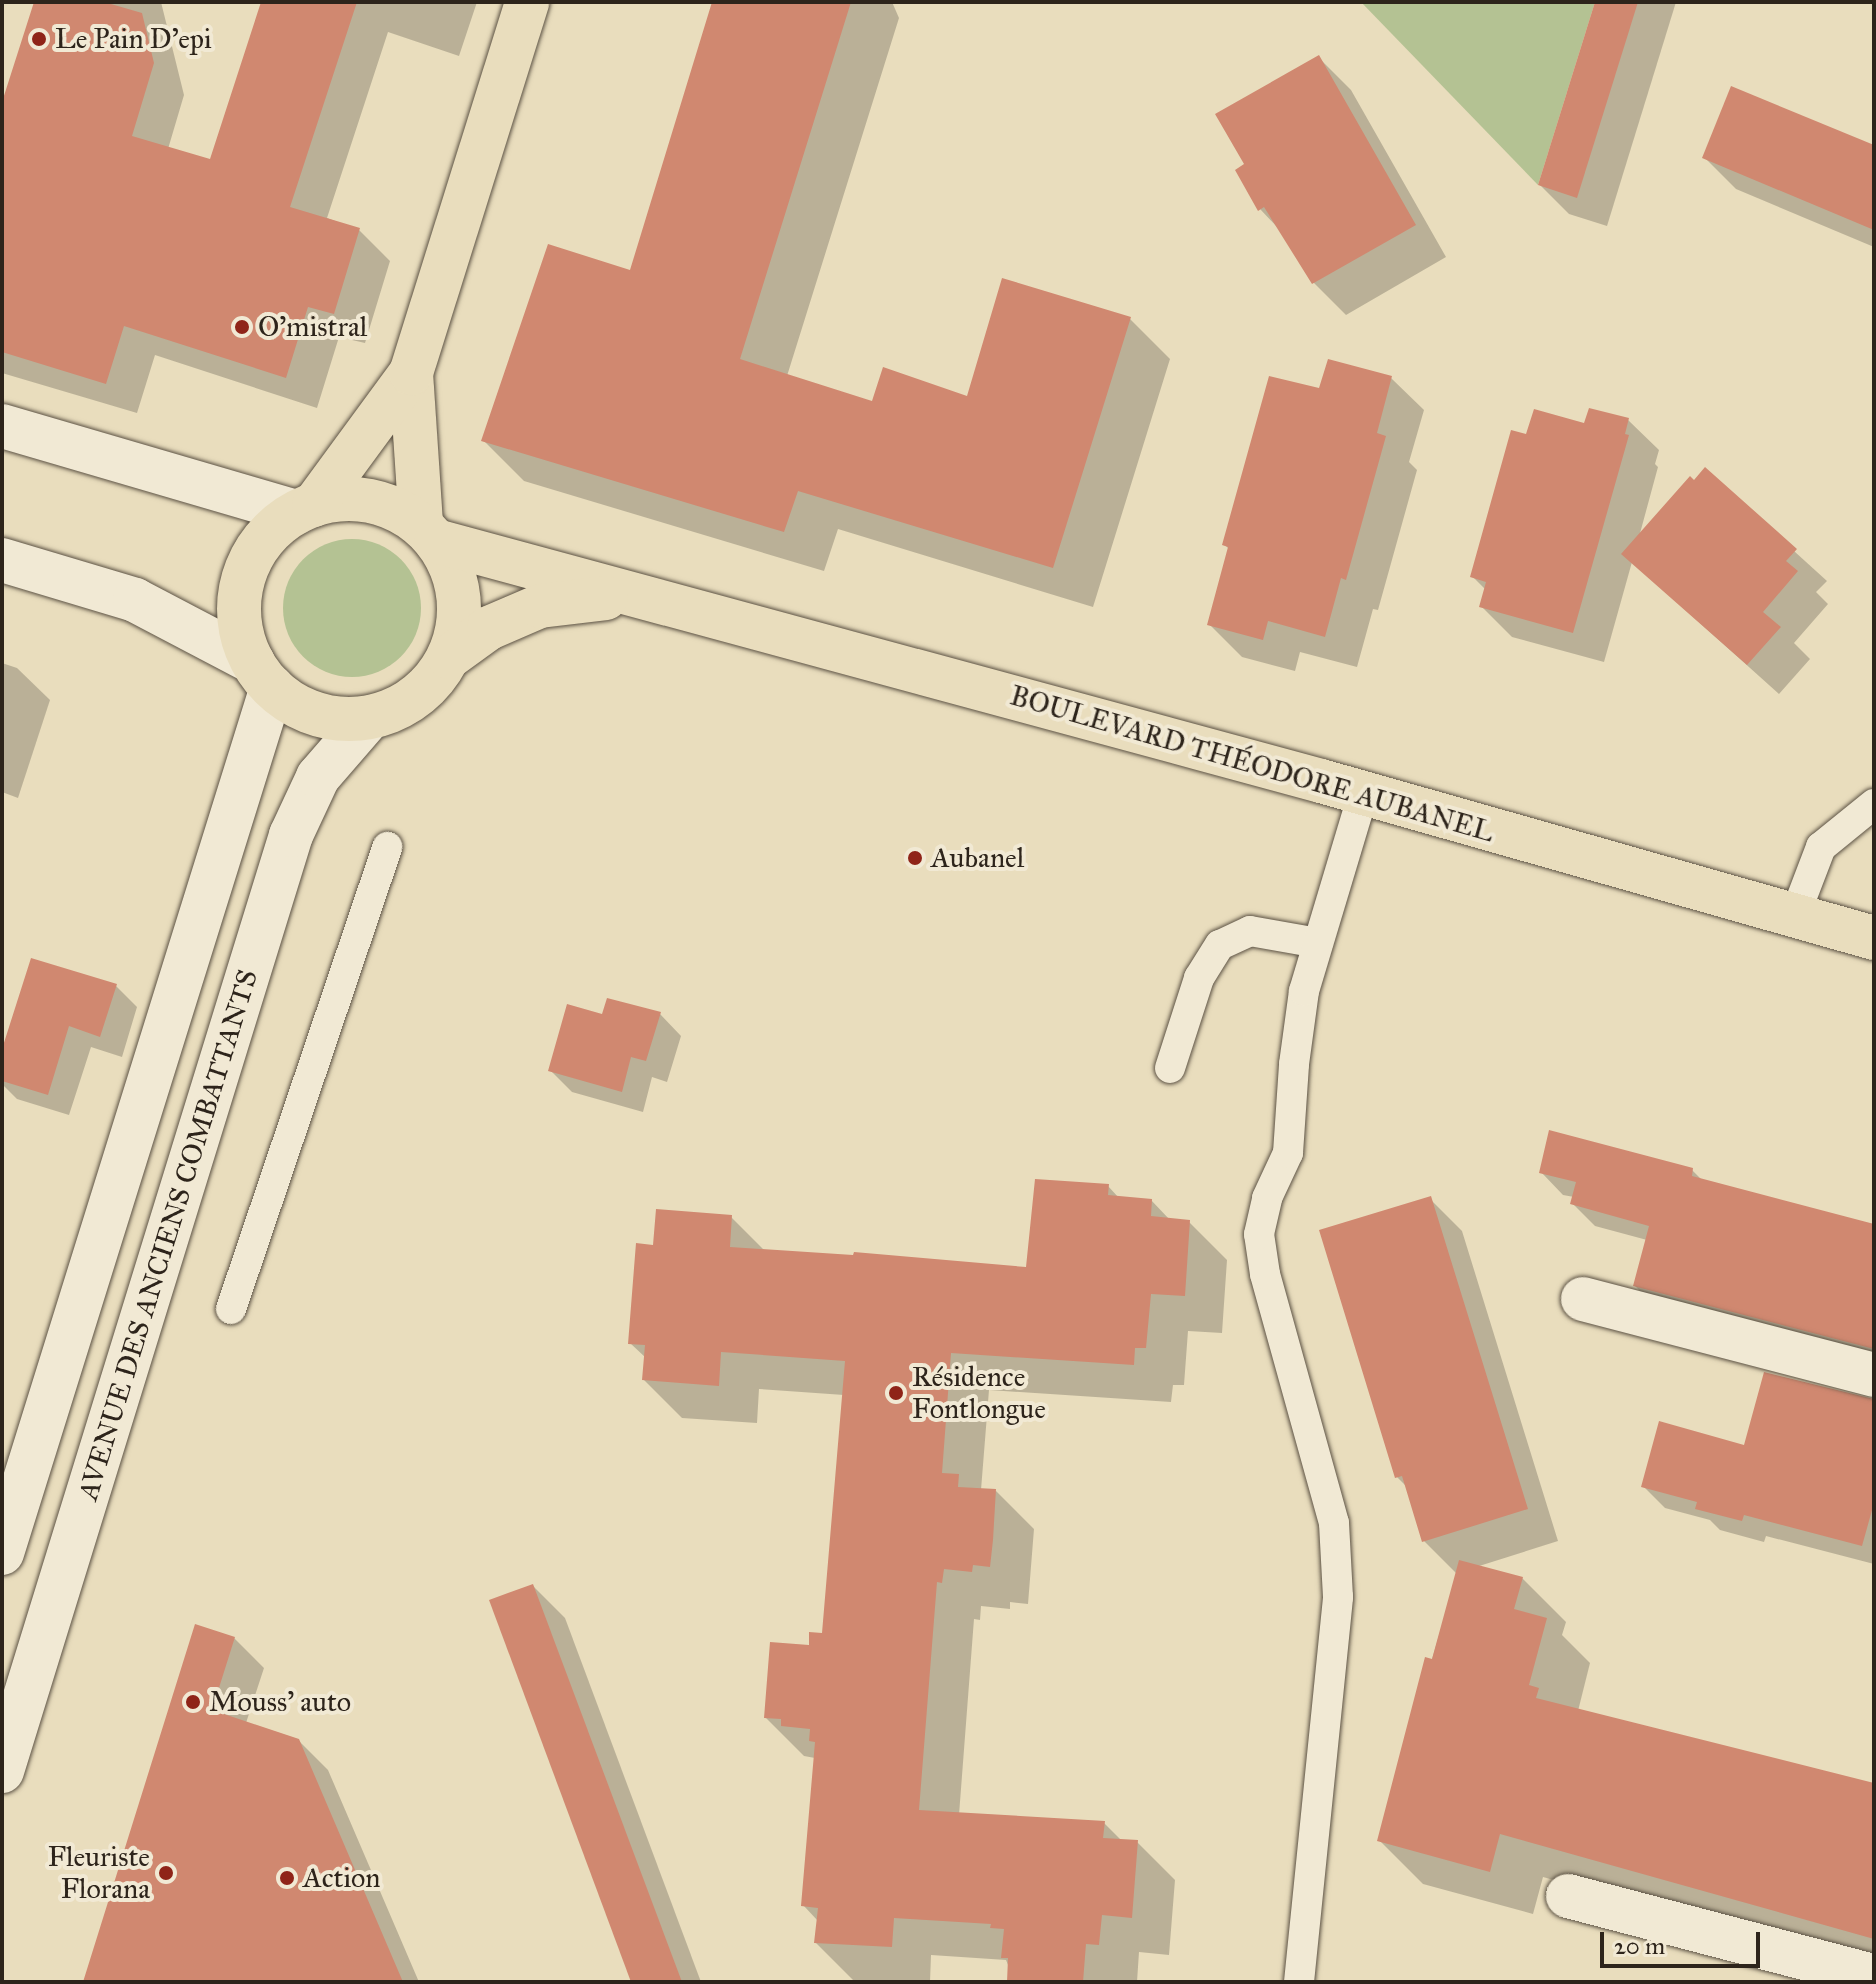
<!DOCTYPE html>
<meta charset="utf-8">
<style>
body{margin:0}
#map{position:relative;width:1876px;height:1984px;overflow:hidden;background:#e9ddbd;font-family:"IM FELL Great Primer",serif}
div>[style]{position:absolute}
.green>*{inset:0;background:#b4c293}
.round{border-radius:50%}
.shadow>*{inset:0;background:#0003}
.building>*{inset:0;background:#d08870}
.roads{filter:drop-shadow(0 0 2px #5c5244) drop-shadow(0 0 2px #5c5244)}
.service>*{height:30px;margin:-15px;padding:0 15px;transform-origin:15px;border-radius:15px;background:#f1e9d4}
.minor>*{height:44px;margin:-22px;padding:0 22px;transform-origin:22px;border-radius:22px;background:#f1e9d4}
.secondary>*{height:44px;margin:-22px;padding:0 22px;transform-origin:22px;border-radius:22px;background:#f1e9d4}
.primary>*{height:44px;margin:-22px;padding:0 22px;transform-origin:22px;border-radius:22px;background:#e9ddbd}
.primary>.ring{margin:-22px;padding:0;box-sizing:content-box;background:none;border:44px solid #e9ddbd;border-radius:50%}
.dots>*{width:22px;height:22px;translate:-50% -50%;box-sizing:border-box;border:4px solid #f1e9d4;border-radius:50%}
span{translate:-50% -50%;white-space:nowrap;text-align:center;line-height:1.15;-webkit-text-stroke:8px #f1e9d4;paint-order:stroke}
.poi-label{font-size:28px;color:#2d241b}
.left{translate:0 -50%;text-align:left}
.right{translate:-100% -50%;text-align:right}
.street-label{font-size:28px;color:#2d241b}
.frame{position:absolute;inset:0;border:4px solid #2d241b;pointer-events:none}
.scale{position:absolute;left:1600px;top:1932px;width:160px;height:36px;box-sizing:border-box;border:4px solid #2d241b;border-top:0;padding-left:10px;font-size:24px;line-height:28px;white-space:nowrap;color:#2d241b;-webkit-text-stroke:6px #f1e9d4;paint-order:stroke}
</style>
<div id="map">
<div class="green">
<div style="clip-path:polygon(1361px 2px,1595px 2px,1538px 185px)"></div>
<div class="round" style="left:283px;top:539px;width:138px;height:138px"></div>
</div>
<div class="shadow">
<div style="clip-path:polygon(36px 2px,161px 2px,184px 95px,168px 149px,212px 162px,263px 2px,477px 2px,459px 56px,388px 32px,327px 218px,359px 230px,390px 261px,365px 343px,339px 337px,317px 408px,155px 355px,137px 413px,2px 373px,2px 109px)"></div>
<div style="clip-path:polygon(716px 2px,892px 2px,899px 18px,787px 376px,873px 403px,968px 399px,1130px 319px,1170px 359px,1093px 607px,838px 529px,824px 571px,524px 481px,484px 441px,632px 273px)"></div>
<div style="clip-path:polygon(1597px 2px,1676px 2px,1607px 226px,1569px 214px,1540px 185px)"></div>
<div style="clip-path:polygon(1319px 58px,1351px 90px,1446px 257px,1346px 315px,1314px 283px,1279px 229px,1260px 209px,1247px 165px)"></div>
<div style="clip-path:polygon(1874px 147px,1874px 247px,1736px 189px,1704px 157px)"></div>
<div style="clip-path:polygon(1391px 378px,1424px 410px,1409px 462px,1417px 470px,1378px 610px,1373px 609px,1357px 667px,1300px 652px,1295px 671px,1242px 657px,1209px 624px,1230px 550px,1224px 544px,1320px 391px)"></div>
<div style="clip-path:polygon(1628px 420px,1659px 450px,1655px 464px,1658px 467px,1639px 537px,1705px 470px,1827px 581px,1816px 592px,1828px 604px,1794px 643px,1810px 659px,1779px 694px,1632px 562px,1604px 662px,1512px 637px,1481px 606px,1486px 590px,1473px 577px,1528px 437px)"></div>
<div style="clip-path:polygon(2px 663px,17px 668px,50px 700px,18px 798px,2px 792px)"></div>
<div style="clip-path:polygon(116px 986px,137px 1007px,122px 1057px,91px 1047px,69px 1115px,17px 1099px,2px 1084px,2px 1055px)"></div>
<div style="clip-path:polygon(660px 1014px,681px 1036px,667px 1082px,652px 1077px,643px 1112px,572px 1092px,550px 1070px,604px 1017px)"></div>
<div style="clip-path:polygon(1692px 1170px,1703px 1181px,1874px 1226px,1874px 1364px,1657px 1308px,1635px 1286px,1647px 1240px,1595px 1226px,1572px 1203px,1574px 1197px,1563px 1195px,1541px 1172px)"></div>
<div style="clip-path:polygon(1108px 1186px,1119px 1198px,1151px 1200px,1170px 1220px,1189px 1222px,1227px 1260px,1222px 1333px,1188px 1331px,1184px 1385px,1173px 1385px,1171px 1402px,989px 1390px,981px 1490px,996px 1491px,1034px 1529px,1028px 1604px,1010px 1602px,1010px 1609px,981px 1606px,980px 1620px,974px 1619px,959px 1815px,1104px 1823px,1122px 1841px,1137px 1842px,1175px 1880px,1169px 1955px,1139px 1952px,1137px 1982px,1015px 1982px,1006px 1960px,931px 1955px,930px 1982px,854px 1981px,816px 1943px,818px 1921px,803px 1905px,815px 1758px,804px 1756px,766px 1718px,810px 1647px,824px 1635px,844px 1395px,759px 1389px,757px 1423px,682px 1418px,644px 1380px,646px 1358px,630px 1343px,655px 1247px,731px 1217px,765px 1251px,1028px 1269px)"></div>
<div style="clip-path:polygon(1430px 1199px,1462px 1231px,1558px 1541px,1476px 1567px,1522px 1578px,1566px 1622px,1562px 1635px,1590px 1663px,1578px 1711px,1874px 1785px,1874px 1970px,1543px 1877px,1533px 1914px,1423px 1884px,1379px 1840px,1457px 1574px,1424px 1541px,1408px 1488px,1397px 1477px)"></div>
<div style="clip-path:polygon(1874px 1400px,1874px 1564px,1766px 1536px,1764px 1542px,1720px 1530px,1710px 1520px,1665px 1508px,1643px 1486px)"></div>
<div style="clip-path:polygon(533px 1586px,565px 1618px,701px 1982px,633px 1982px)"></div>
<div style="clip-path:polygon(234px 1638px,264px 1668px,246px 1723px,298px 1740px,328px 1770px,419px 1982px,84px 1982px)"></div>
</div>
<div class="building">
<div style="clip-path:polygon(34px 2px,104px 2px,142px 13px,154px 63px,132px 136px,210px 159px,261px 2px,357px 2px,290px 207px,360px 228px,334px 314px,308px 307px,286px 378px,124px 326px,106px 384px,2px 352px,2px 102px)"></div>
<div style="clip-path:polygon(712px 2px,851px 2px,740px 359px,872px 401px,883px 367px,967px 396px,1002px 278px,1131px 317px,1053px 568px,798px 491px,784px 532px,481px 441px,548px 244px,630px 270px)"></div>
<div style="clip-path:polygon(1595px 2px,1638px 2px,1577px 198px,1538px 185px)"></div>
<div style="clip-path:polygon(1319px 55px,1416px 225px,1312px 284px,1264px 207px,1258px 211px,1235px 170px,1244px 164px,1215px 114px)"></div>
<div style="clip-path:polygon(1731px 86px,1874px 145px,1874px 230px,1702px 158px)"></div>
<div style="clip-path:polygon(1328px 359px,1392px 376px,1377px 433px,1386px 436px,1346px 580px,1341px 578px,1325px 637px,1268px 621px,1263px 640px,1207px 625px,1228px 547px,1222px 545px,1269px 376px,1319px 388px)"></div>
<div style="clip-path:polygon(1589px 408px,1629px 418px,1625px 434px,1629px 435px,1573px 633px,1479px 607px,1486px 582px,1470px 577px,1511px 430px,1526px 434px,1534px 409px,1584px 423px)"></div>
<div style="clip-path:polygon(1705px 467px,1797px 549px,1786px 561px,1798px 571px,1763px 612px,1781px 627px,1747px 665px,1621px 554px,1690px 476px,1694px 480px)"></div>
<div style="clip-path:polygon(31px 958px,117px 984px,100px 1037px,69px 1026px,48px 1095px,2px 1081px,2px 1049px)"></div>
<div style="clip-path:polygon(607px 998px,661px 1012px,646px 1061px,631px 1057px,622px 1092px,548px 1071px,567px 1004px,602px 1014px)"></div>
<div style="clip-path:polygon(1549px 1130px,1693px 1168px,1692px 1176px,1874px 1224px,1874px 1349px,1633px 1286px,1649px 1226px,1570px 1204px,1576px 1182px,1539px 1173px)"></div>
<div style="clip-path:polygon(1035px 1179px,1109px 1184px,1108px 1195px,1152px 1199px,1151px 1216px,1190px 1220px,1185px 1296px,1151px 1294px,1146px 1348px,1135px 1348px,1134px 1365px,951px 1353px,942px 1473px,959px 1474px,958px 1487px,996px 1489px,993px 1540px,990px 1567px,973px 1565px,972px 1572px,944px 1569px,942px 1583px,937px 1582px,919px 1810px,1105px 1821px,1103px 1838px,1138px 1840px,1132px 1918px,1102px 1915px,1099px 1945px,1086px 1944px,1083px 1982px,1007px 1982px,1008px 1958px,1001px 1958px,1004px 1929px,990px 1928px,991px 1924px,894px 1918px,892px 1947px,814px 1943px,818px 1908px,801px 1906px,815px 1742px,809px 1741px,810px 1729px,781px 1726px,781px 1719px,764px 1718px,770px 1642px,809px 1645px,809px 1632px,822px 1633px,845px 1361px,721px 1352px,719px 1386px,642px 1380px,645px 1345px,628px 1344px,636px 1243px,653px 1245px,656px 1209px,732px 1215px,730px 1247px,853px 1255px,854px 1252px,1026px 1267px)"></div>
<div style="clip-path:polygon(1431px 1196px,1528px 1509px,1422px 1542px,1402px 1476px,1395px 1478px,1319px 1230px)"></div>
<div style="clip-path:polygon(1764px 1372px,1874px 1399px,1874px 1503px,1862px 1546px,1744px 1515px,1742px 1521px,1695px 1509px,1697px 1502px,1641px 1487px,1659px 1421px,1744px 1445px)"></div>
<div style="clip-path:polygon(1459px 1560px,1523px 1577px,1514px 1609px,1547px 1618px,1529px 1685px,1539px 1688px,1536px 1698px,1874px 1783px,1874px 1939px,1500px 1834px,1490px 1872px,1377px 1841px,1425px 1657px,1432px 1659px)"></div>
<div style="clip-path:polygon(533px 1584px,682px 1982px,631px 1982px,489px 1600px)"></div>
<div style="clip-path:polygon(195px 1624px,235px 1637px,212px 1710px,299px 1739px,403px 1982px,83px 1982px)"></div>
</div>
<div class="roads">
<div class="service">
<div style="left:1795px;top:915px;width:73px;rotate:-69.1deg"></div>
<div style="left:1821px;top:847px;width:68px;rotate:-39.1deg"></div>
<div style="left:1170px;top:1068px;width:95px;rotate:-72.1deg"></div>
<div style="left:1199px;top:978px;width:39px;rotate:-58deg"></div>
<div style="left:1220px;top:945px;width:33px;rotate:-25deg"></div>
<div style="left:1250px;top:931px;width:69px;rotate:10deg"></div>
<div style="left:231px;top:1309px;width:488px;rotate:-71.3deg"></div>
<div style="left:1299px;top:1982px;width:387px;rotate:-84.2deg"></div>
<div style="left:1338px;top:1597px;width:74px;rotate:-93.1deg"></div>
<div style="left:1334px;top:1523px;width:258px;rotate:-105.5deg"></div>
<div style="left:1265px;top:1274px;width:40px;rotate:-98.5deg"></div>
<div style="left:1259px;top:1234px;width:37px;rotate:-77deg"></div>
<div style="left:1267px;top:1198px;width:50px;rotate:-65deg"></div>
<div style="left:1288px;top:1153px;width:89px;rotate:-86.1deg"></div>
<div style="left:1294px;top:1064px;width:74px;rotate:-82.2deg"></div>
<div style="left:1304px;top:991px;width:206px;rotate:-73.3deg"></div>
</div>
<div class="minor">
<div style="left:2px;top:426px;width:307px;rotate:16.3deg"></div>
<div style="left:2px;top:560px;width:139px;rotate:16.7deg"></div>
<div style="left:135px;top:600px;width:133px;rotate:27.7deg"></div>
<div style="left:1583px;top:1299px;width:301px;rotate:14.6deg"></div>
<div style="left:1568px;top:1896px;width:316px;rotate:14.7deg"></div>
</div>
<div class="secondary">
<div style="left:2px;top:1553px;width:907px;rotate:-72.68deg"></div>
<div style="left:2px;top:1771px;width:980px;rotate:-72.84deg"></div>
<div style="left:291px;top:835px;width:64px;rotate:-65deg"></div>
<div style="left:318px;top:777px;width:79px;rotate:-49.1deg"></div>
</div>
<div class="primary">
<div style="left:411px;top:373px;width:152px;rotate:86.2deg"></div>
<div class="ring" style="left:239px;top:499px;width:176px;height:176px"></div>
<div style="left:314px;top:505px;width:164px;rotate:-53.7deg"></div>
<div style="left:411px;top:373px;width:389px;rotate:-72.6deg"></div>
<div style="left:436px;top:541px;width:917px;rotate:15.17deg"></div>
<div style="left:1321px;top:781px;width:575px;rotate:15.85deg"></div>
<div style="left:449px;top:657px;width:49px;rotate:-35.9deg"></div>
<div style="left:489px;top:628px;width:56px;rotate:-23.3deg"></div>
<div style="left:540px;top:606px;width:66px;rotate:-6.9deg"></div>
</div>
</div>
<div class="dots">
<div style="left:39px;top:39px;background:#8f2418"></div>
<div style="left:242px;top:327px;background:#8f2418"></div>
<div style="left:915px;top:858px;background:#8f2418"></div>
<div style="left:896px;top:1393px;background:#8f2418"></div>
<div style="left:193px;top:1702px;background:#8f2418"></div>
<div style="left:166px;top:1873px;background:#8f2418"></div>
<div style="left:287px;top:1878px;background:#8f2418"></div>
</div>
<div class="poi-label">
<span class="left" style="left:55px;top:39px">Le Pain D'epi</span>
<span class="left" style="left:258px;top:327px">O'mistral</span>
<span class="left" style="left:931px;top:858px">Aubanel</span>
<span class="left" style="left:912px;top:1393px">Résidence<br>Fontlongue</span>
<span class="left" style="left:209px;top:1702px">Mouss' auto</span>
<span class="right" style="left:150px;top:1873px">Fleuriste<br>Florana</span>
<span class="left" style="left:303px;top:1878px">Action</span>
</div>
<div class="street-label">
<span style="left:1252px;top:764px;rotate:16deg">BOULEVARD THÉODORE AUBANEL</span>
<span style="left:168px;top:1235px;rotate:-73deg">AVENUE DES ANCIENS COMBATTANTS</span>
</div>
<div class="frame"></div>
<div class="scale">20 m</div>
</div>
